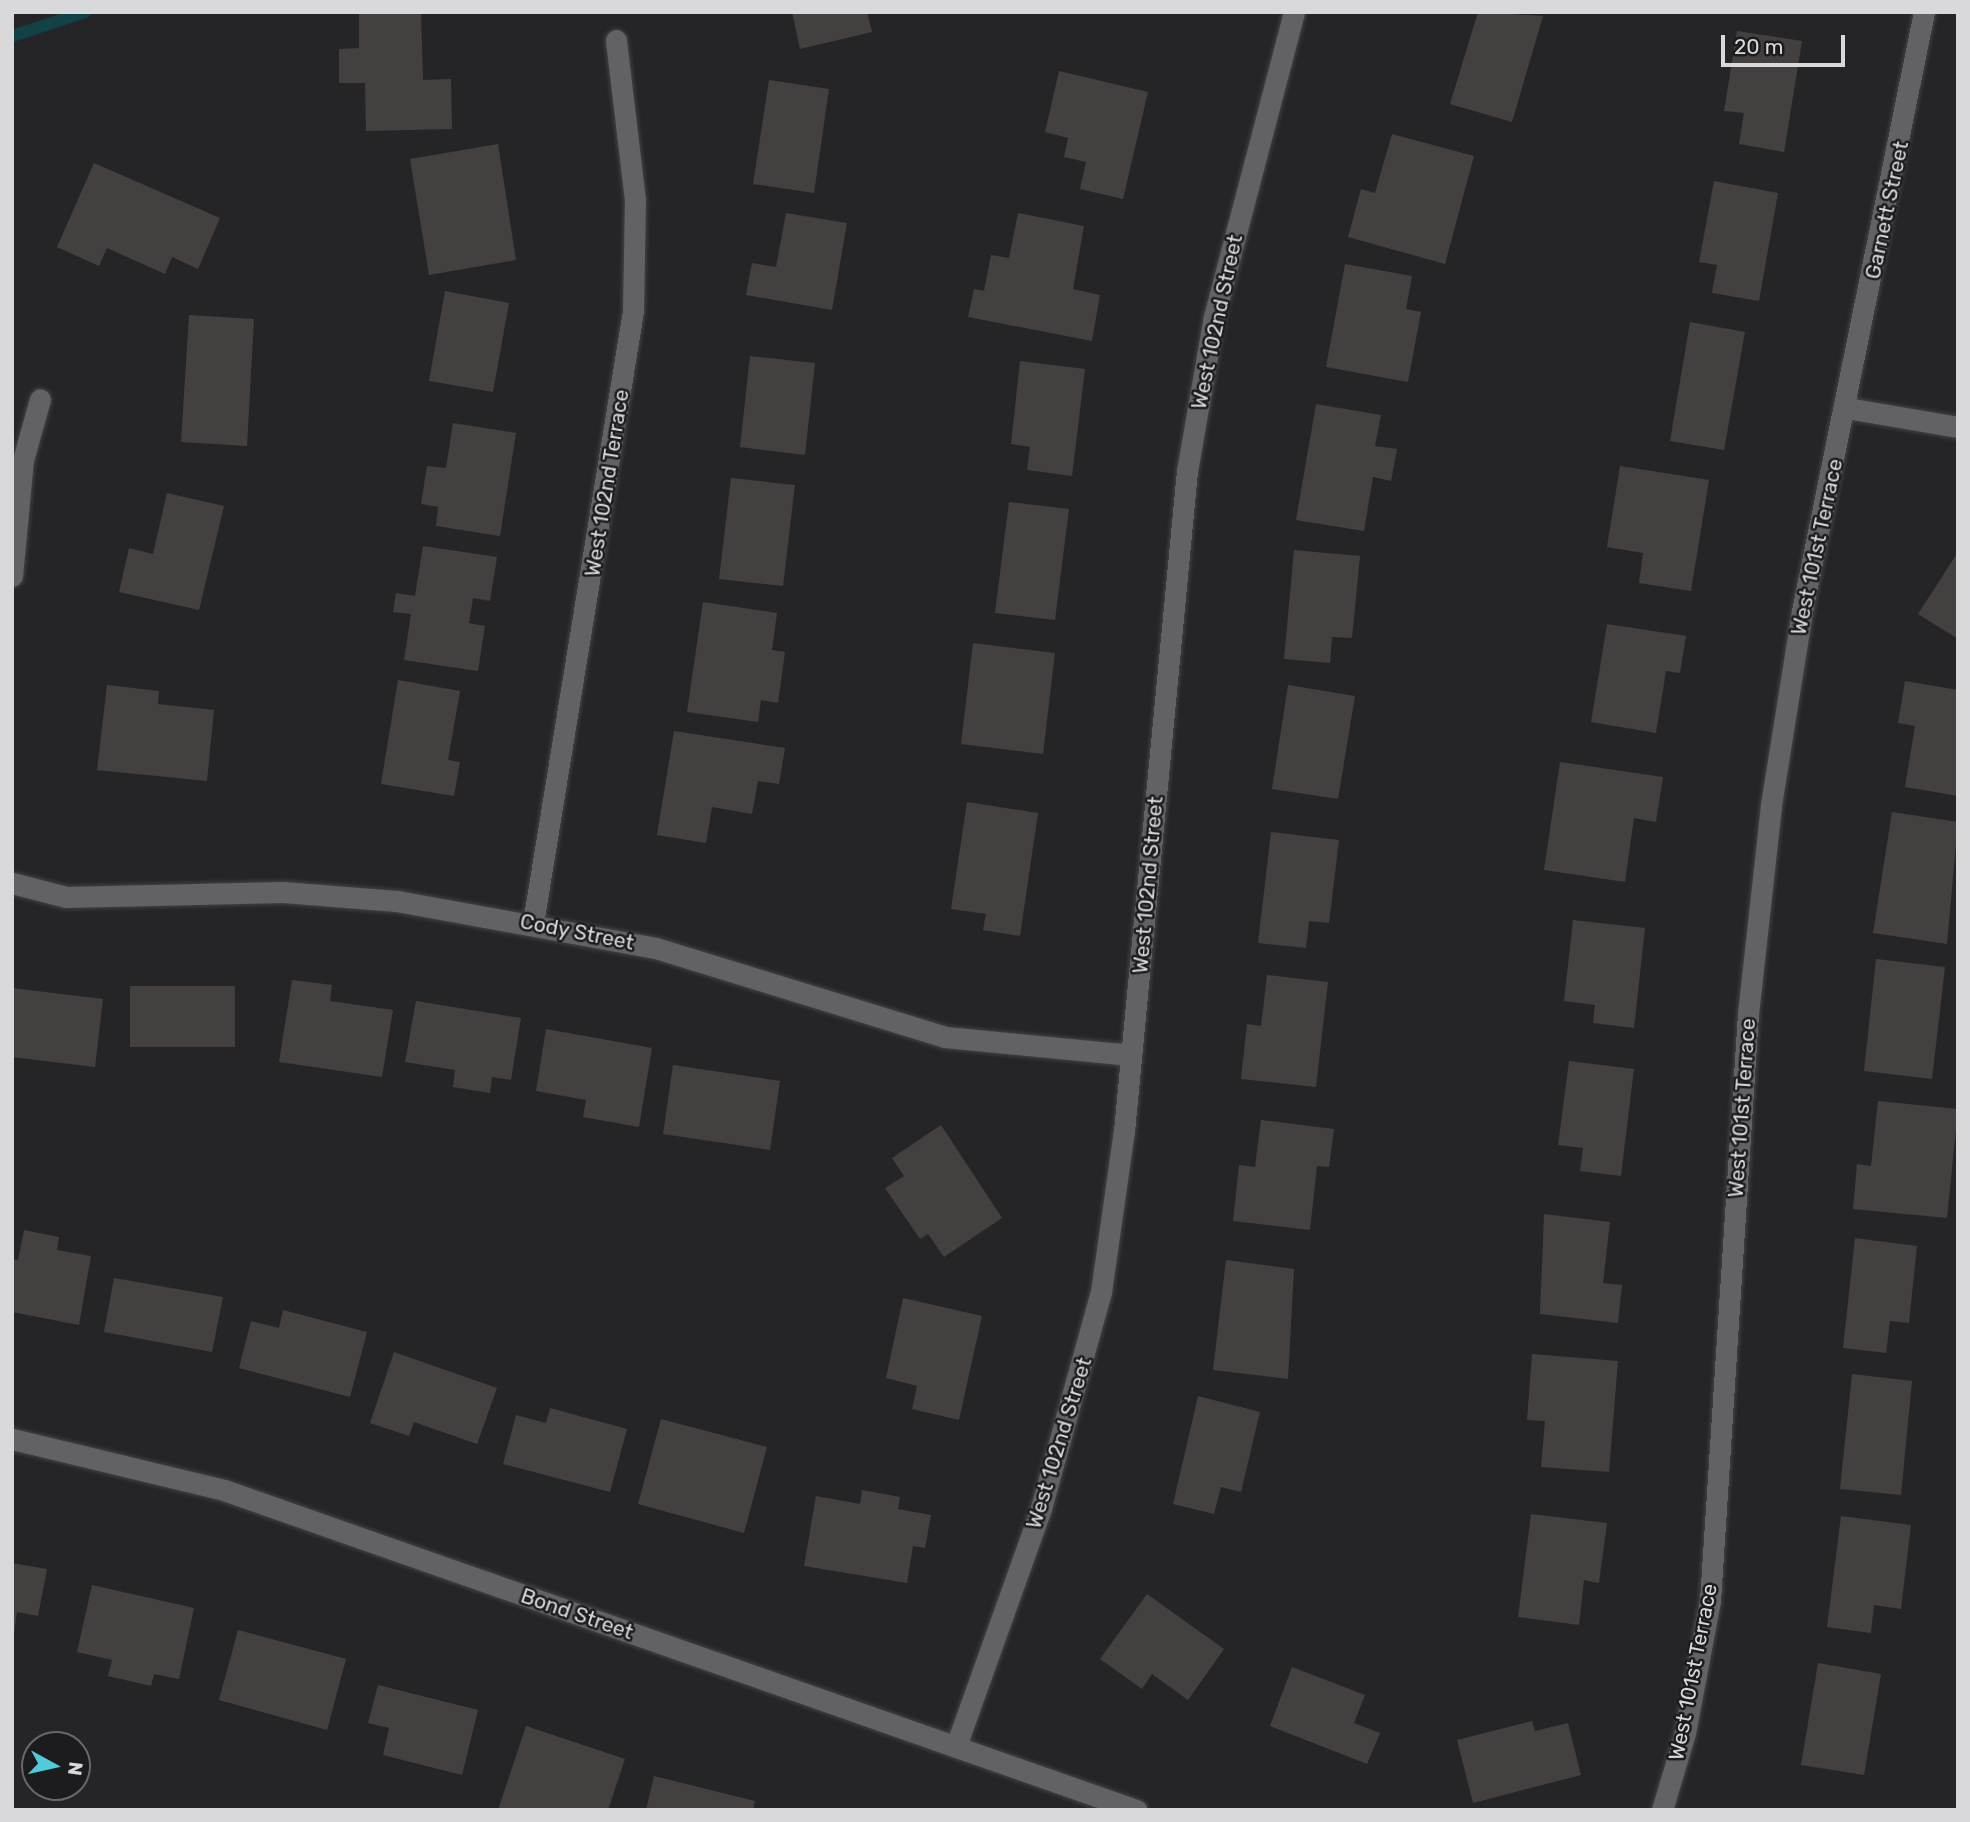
<!DOCTYPE html>
<style>
body{margin:0}
#map{position:relative;width:1970px;height:1822px;overflow:hidden;background:#252528;font-family:Rubik,sans-serif}
div>[style]{position:absolute}
.stream>*{height:12px;margin:-6px;padding:0 6px;transform-origin:6px;border-radius:6px;background:#124246}
.building>*{inset:0;background:#444040}
.roads{filter:drop-shadow(0 0 2px #434346) drop-shadow(0 0 2px #434346)}
.minor>*{height:21px;margin:-10.5px;padding:0 10.5px;transform-origin:10.5px;border-radius:10.5px;background:#626265}
span{translate:-50% -50%;white-space:nowrap;text-align:center;line-height:1.15;-webkit-text-stroke:5px #1c1c1e;paint-order:stroke}
.street-label{font-size:21px;color:#d9d9db}
.frame{position:absolute;inset:0;border:14px solid #d9d9db;pointer-events:none}
.north{position:absolute;left:21px;top:1731px;width:70px;height:70px;box-sizing:border-box;background:#1c1c1e;border:2px solid #68686a;border-radius:50%;rotate:98deg;font-size:19px;font-weight:700;line-height:28px;text-align:center;color:#d9d9db}
.north::after{content:'';display:block;margin:auto;width:24px;height:32px;background:#52cbd8;clip-path:polygon(50% 0,100% 100%,50% 72%,0 100%)}
.scale{position:absolute;left:1721px;top:35px;width:124px;height:32px;box-sizing:border-box;border:4px solid #d9d9db;border-top:0;padding-left:9px;font-size:21px;line-height:24px;white-space:nowrap;color:#d9d9db;-webkit-text-stroke:5px #1c1c1e;paint-order:stroke}
</style>
<div id="map">
<div class="stream">
<div style="left:12px;top:36px;width:77px;rotate:-18.2deg"></div>
</div>
<div class="building">
<div style="clip-path:polygon(359px 12px,421px 12px,423px 80px,451px 79px,452px 129px,366px 131px,365px 83px,339px 83px,339px 49px,359px 48px)"></div>
<div style="clip-path:polygon(792px 12px,867px 12px,872px 32px,800px 49px)"></div>
<div style="clip-path:polygon(1478px 12px,1543px 16px,1512px 122px,1450px 104px)"></div>
<div style="clip-path:polygon(1737px 31px,1802px 41px,1784px 152px,1739px 144px,1744px 113px,1724px 111px)"></div>
<div style="clip-path:polygon(1059px 71px,1148px 92px,1123px 199px,1080px 189px,1086px 162px,1064px 157px,1068px 138px,1045px 132px)"></div>
<div style="clip-path:polygon(769px 80px,829px 89px,814px 193px,753px 184px)"></div>
<div style="clip-path:polygon(1392px 134px,1474px 156px,1445px 264px,1348px 237px,1361px 189px,1375px 193px)"></div>
<div style="clip-path:polygon(498px 144px,516px 260px,429px 275px,410px 159px)"></div>
<div style="clip-path:polygon(94px 163px,220px 218px,198px 269px,172px 257px,165px 274px,107px 248px,99px 266px,57px 247px)"></div>
<div style="clip-path:polygon(1714px 181px,1778px 193px,1759px 301px,1712px 293px,1717px 265px,1699px 262px)"></div>
<div style="clip-path:polygon(786px 213px,847px 223px,832px 310px,746px 295px,752px 263px,776px 267px)"></div>
<div style="clip-path:polygon(1018px 213px,1084px 226px,1073px 289px,1100px 295px,1092px 341px,968px 317px,974px 289px,984px 291px,991px 255px,1009px 258px)"></div>
<div style="clip-path:polygon(1345px 264px,1412px 276px,1406px 309px,1421px 312px,1408px 382px,1326px 367px)"></div>
<div style="clip-path:polygon(445px 291px,509px 303px,493px 392px,429px 381px)"></div>
<div style="clip-path:polygon(189px 315px,254px 319px,247px 446px,181px 442px)"></div>
<div style="clip-path:polygon(1690px 322px,1745px 332px,1724px 450px,1670px 441px)"></div>
<div style="clip-path:polygon(750px 356px,815px 363px,805px 455px,740px 447px)"></div>
<div style="clip-path:polygon(1020px 361px,1085px 369px,1072px 476px,1027px 470px,1030px 447px,1011px 444px)"></div>
<div style="clip-path:polygon(1316px 404px,1381px 415px,1375px 446px,1397px 449px,1391px 481px,1373px 477px,1364px 531px,1296px 520px)"></div>
<div style="clip-path:polygon(453px 423px,516px 433px,500px 536px,436px 526px,438px 507px,421px 504px,427px 466px,446px 468px)"></div>
<div style="clip-path:polygon(1620px 466px,1709px 480px,1691px 591px,1639px 583px,1643px 553px,1607px 547px)"></div>
<div style="clip-path:polygon(731px 478px,795px 485px,783px 586px,719px 579px)"></div>
<div style="clip-path:polygon(167px 493px,224px 506px,199px 610px,119px 592px,129px 548px,153px 554px)"></div>
<div style="clip-path:polygon(1009px 502px,1069px 509px,1055px 620px,995px 613px)"></div>
<div style="clip-path:polygon(423px 546px,497px 557px,490px 601px,473px 598px,469px 623px,485px 626px,478px 671px,404px 660px,411px 614px,393px 612px,396px 593px,415px 596px)"></div>
<div style="clip-path:polygon(1294px 550px,1360px 556px,1352px 638px,1332px 637px,1330px 663px,1284px 659px)"></div>
<div style="clip-path:polygon(1958px 552px,1958px 639px,1918px 614px)"></div>
<div style="clip-path:polygon(703px 602px,777px 613px,772px 650px,785px 652px,778px 703px,761px 700px,758px 722px,687px 712px)"></div>
<div style="clip-path:polygon(1607px 624px,1686px 636px,1680px 673px,1666px 671px,1656px 733px,1591px 722px)"></div>
<div style="clip-path:polygon(973px 643px,1055px 653px,1043px 754px,961px 744px)"></div>
<div style="clip-path:polygon(398px 680px,460px 691px,448px 760px,460px 762px,454px 796px,381px 784px)"></div>
<div style="clip-path:polygon(1905px 681px,1958px 690px,1958px 796px,1905px 787px,1915px 726px,1898px 723px)"></div>
<div style="clip-path:polygon(107px 685px,159px 691px,158px 704px,214px 710px,207px 781px,97px 770px)"></div>
<div style="clip-path:polygon(1288px 685px,1355px 696px,1338px 799px,1272px 789px)"></div>
<div style="clip-path:polygon(674px 731px,785px 748px,779px 784px,758px 781px,752px 814px,712px 807px,706px 843px,657px 835px)"></div>
<div style="clip-path:polygon(1560px 762px,1663px 777px,1656px 822px,1634px 818px,1625px 882px,1544px 870px)"></div>
<div style="clip-path:polygon(967px 802px,1038px 813px,1020px 936px,983px 930px,986px 914px,951px 909px)"></div>
<div style="clip-path:polygon(1892px 812px,1958px 822px,1947px 944px,1873px 933px)"></div>
<div style="clip-path:polygon(1271px 832px,1339px 840px,1329px 923px,1309px 921px,1306px 948px,1258px 943px)"></div>
<div style="clip-path:polygon(1573px 920px,1645px 928px,1634px 1028px,1593px 1023px,1595px 1005px,1564px 1001px)"></div>
<div style="clip-path:polygon(1876px 959px,1945px 967px,1932px 1079px,1864px 1071px)"></div>
<div style="clip-path:polygon(1267px 975px,1328px 982px,1316px 1087px,1241px 1079px,1247px 1024px,1261px 1026px)"></div>
<div style="clip-path:polygon(292px 980px,332px 985px,330px 1001px,393px 1010px,382px 1077px,279px 1062px)"></div>
<div style="clip-path:polygon(130px 986px,235px 986px,235px 1047px,130px 1047px)"></div>
<div style="clip-path:polygon(12px 988px,103px 999px,95px 1067px,12px 1057px)"></div>
<div style="clip-path:polygon(416px 1001px,521px 1018px,511px 1080px,492px 1077px,490px 1093px,453px 1087px,455px 1070px,405px 1062px)"></div>
<div style="clip-path:polygon(546px 1029px,652px 1048px,639px 1127px,583px 1117px,586px 1100px,536px 1091px)"></div>
<div style="clip-path:polygon(1569px 1061px,1634px 1069px,1621px 1176px,1580px 1171px,1583px 1148px,1558px 1145px)"></div>
<div style="clip-path:polygon(673px 1065px,780px 1081px,770px 1150px,663px 1134px)"></div>
<div style="clip-path:polygon(1878px 1101px,1958px 1109px,1947px 1218px,1853px 1209px,1857px 1164px,1871px 1166px)"></div>
<div style="clip-path:polygon(1261px 1120px,1334px 1129px,1329px 1167px,1317px 1166px,1310px 1230px,1233px 1221px,1239px 1165px,1255px 1167px)"></div>
<div style="clip-path:polygon(941px 1125px,1002px 1218px,944px 1257px,928px 1234px,920px 1239px,885px 1188px,904px 1176px,892px 1158px)"></div>
<div style="clip-path:polygon(1544px 1214px,1610px 1222px,1603px 1283px,1622px 1285px,1618px 1323px,1540px 1314px)"></div>
<div style="clip-path:polygon(24px 1230px,59px 1237px,57px 1250px,91px 1256px,79px 1325px,12px 1312px,12px 1259px,18px 1260px)"></div>
<div style="clip-path:polygon(1855px 1238px,1917px 1246px,1909px 1323px,1890px 1321px,1886px 1353px,1843px 1348px)"></div>
<div style="clip-path:polygon(1226px 1260px,1294px 1269px,1288px 1379px,1213px 1370px)"></div>
<div style="clip-path:polygon(114px 1278px,223px 1297px,212px 1352px,104px 1332px)"></div>
<div style="clip-path:polygon(903px 1298px,982px 1316px,959px 1420px,912px 1409px,917px 1386px,886px 1378px)"></div>
<div style="clip-path:polygon(283px 1310px,367px 1332px,350px 1397px,239px 1368px,251px 1321px,279px 1328px)"></div>
<div style="clip-path:polygon(394px 1352px,497px 1388px,477px 1444px,414px 1422px,409px 1436px,370px 1423px)"></div>
<div style="clip-path:polygon(1532px 1354px,1618px 1361px,1609px 1472px,1541px 1467px,1545px 1421px,1527px 1420px)"></div>
<div style="clip-path:polygon(1852px 1374px,1912px 1381px,1901px 1495px,1840px 1489px)"></div>
<div style="clip-path:polygon(1198px 1396px,1260px 1412px,1241px 1492px,1221px 1487px,1214px 1514px,1173px 1504px)"></div>
<div style="clip-path:polygon(550px 1408px,627px 1429px,610px 1492px,503px 1464px,516px 1415px,546px 1423px)"></div>
<div style="clip-path:polygon(661px 1419px,767px 1447px,744px 1533px,638px 1504px)"></div>
<div style="clip-path:polygon(862px 1490px,900px 1497px,898px 1509px,931px 1515px,925px 1548px,913px 1546px,907px 1583px,804px 1566px,816px 1496px,860px 1504px)"></div>
<div style="clip-path:polygon(1531px 1514px,1607px 1523px,1599px 1583px,1584px 1580px,1579px 1625px,1518px 1617px)"></div>
<div style="clip-path:polygon(1841px 1516px,1911px 1525px,1901px 1609px,1874px 1605px,1871px 1633px,1827px 1627px)"></div>
<div style="clip-path:polygon(12px 1563px,47px 1569px,38px 1616px,17px 1612px,14px 1633px)"></div>
<div style="clip-path:polygon(92px 1585px,194px 1608px,179px 1679px,154px 1674px,151px 1686px,108px 1676px,112px 1660px,77px 1652px)"></div>
<div style="clip-path:polygon(1147px 1594px,1224px 1649px,1188px 1700px,1152px 1674px,1142px 1689px,1100px 1659px)"></div>
<div style="clip-path:polygon(238px 1630px,346px 1659px,327px 1730px,219px 1700px)"></div>
<div style="clip-path:polygon(1818px 1663px,1881px 1674px,1864px 1775px,1801px 1765px)"></div>
<div style="clip-path:polygon(1292px 1667px,1365px 1695px,1354px 1723px,1380px 1733px,1367px 1764px,1270px 1726px)"></div>
<div style="clip-path:polygon(378px 1685px,478px 1710px,462px 1775px,383px 1755px,389px 1728px,368px 1723px)"></div>
<div style="clip-path:polygon(1532px 1721px,1535px 1731px,1568px 1723px,1581px 1775px,1473px 1803px,1457px 1740px)"></div>
<div style="clip-path:polygon(526px 1726px,625px 1759px,608px 1810px,498px 1810px)"></div>
<div style="clip-path:polygon(654px 1776px,755px 1801px,753px 1810px,646px 1810px)"></div>
</div>
<div class="roads">
<div class="minor">
<div style="left:1847px;top:408px;width:113px;rotate:9.7deg"></div>
<div style="left:12px;top:576px;width:117px;rotate:-84.6deg"></div>
<div style="left:23px;top:460px;width:63px;rotate:-74.4deg"></div>
<div style="left:12px;top:883px;width:56px;rotate:14.5deg"></div>
<div style="left:66px;top:897px;width:217px;rotate:-1.3deg"></div>
<div style="left:283px;top:892px;width:114px;rotate:4.5deg"></div>
<div style="left:397px;top:901px;width:263px;rotate:10.3deg"></div>
<div style="left:656px;top:948px;width:302px;rotate:17.1deg"></div>
<div style="left:945px;top:1037px;width:187px;rotate:5.5deg"></div>
<div style="left:533px;top:923px;width:620px;rotate:-80.72deg"></div>
<div style="left:633px;top:311px;width:111px;rotate:-89deg"></div>
<div style="left:635px;top:200px;width:161px;rotate:-96.8deg"></div>
<div style="left:12px;top:1439px;width:218px;rotate:13.5deg"></div>
<div style="left:224px;top:1490px;width:967px;rotate:19.33deg"></div>
<div style="left:956px;top:1746px;width:253px;rotate:-70.3deg"></div>
<div style="left:1041px;top:1508px;width:224px;rotate:-74.5deg"></div>
<div style="left:1101px;top:1292px;width:163px;rotate:-81.9deg"></div>
<div style="left:1124px;top:1131px;width:663px;rotate:-84.55deg"></div>
<div style="left:1187px;top:471px;width:156px;rotate:-80.1deg"></div>
<div style="left:1214px;top:317px;width:315px;rotate:-75.3deg"></div>
<div style="left:1662px;top:1810px;width:80px;rotate:-73.4deg"></div>
<div style="left:1685px;top:1733px;width:134px;rotate:-79.3deg"></div>
<div style="left:1710px;top:1601px;width:588px;rotate:-86.3deg"></div>
<div style="left:1748px;top:1014px;width:210px;rotate:-83.7deg"></div>
<div style="left:1771px;top:805px;width:196px;rotate:-80.9deg"></div>
<div style="left:1802px;top:611px;width:611px;rotate:-78.49deg"></div>
</div>
</div>
<div class="street-label">
<span style="left:1887px;top:210px;rotate:-78deg">Garnett Street</span>
<span style="left:1217px;top:322px;rotate:-78deg">West 102nd Street</span>
<span style="left:607px;top:483px;rotate:-81deg">West 102nd Terrace</span>
<span style="left:1817px;top:547px;rotate:-78deg">West 101st Terrace</span>
<span style="left:1148px;top:885px;rotate:-85deg">West 102nd Street</span>
<span style="left:577px;top:932px;rotate:11deg">Cody Street</span>
<span style="left:1742px;top:1108px;rotate:-86deg">West 101st Terrace</span>
<span style="left:1059px;top:1443px;rotate:-73deg">West 102nd Street</span>
<span style="left:577px;top:1614px;rotate:19deg">Bond Street</span>
<span style="left:1693px;top:1672px;rotate:-79deg">West 101st Terrace</span>
</div>
<div class="frame"></div>
<div class="north">N</div>
<div class="scale">20 m</div>
</div>
